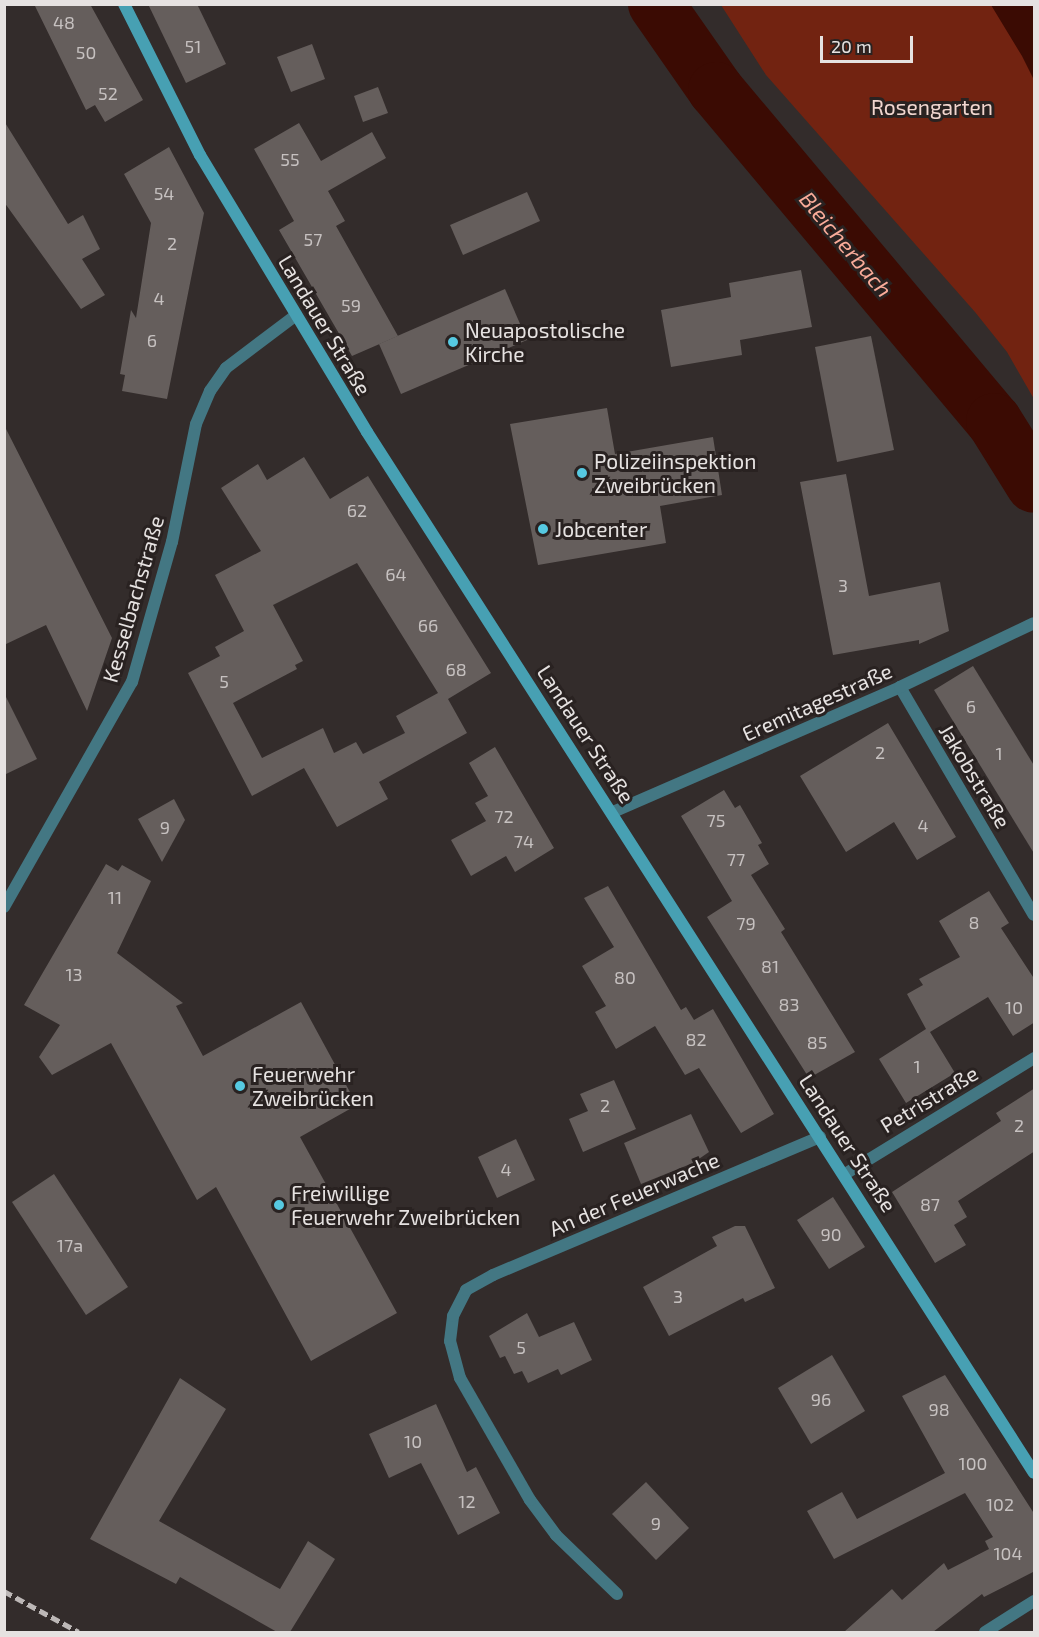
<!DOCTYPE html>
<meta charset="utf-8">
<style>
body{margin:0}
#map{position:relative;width:1039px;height:1637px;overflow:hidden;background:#332c2b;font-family:"Exo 2",sans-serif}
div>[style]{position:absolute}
.green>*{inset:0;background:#722311}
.water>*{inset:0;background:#3b0b03}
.river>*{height:56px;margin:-28px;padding:0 28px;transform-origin:28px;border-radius:28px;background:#3b0b03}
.building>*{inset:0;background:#655e5c}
.minor>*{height:12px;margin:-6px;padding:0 6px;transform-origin:6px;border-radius:6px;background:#437783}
.tertiary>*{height:12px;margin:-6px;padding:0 6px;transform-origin:6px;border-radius:6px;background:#437783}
.secondary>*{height:12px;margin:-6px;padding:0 6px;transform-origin:6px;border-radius:6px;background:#47a0b3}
.rail>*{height:4.5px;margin-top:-2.25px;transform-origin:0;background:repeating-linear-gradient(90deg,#bdb8b7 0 9px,transparent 0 13.5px)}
.dots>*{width:16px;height:16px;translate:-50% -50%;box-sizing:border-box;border:3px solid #292221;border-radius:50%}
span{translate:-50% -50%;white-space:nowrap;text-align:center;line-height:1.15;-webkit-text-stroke:6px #292221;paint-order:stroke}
.number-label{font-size:18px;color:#c6c1c0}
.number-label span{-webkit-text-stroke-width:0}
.park-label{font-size:21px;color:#f1d6cf}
.street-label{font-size:21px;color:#e6e2e1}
.poi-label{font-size:21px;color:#e6e2e1}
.left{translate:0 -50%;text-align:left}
.water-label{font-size:22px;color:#faac9a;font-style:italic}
.frame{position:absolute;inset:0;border:6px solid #e6e2e1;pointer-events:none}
.scale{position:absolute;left:820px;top:36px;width:93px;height:27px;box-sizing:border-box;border:3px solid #e6e2e1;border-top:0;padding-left:8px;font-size:18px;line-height:21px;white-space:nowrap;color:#e6e2e1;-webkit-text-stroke:4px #292221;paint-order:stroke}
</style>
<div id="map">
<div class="green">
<div style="clip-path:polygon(721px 5px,1034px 5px,1034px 399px,1007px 352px,975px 312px,766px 75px)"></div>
</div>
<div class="water">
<div style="clip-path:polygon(991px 5px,1034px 5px,1034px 80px,1022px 56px)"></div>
</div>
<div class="river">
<div style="left:656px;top:4px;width:105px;rotate:55.1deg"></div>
<div style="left:716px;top:90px;width:432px;rotate:50deg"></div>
<div style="left:994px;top:421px;width:75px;rotate:58deg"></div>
</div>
<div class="building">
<div style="clip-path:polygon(34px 4px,90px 4px,143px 100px,105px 122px,95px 105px,86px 110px)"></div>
<div style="clip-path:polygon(148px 4px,197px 4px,226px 64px,186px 83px)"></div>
<div style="clip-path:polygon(312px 44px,325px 79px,291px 92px,277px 57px)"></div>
<div style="clip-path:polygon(378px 87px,388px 113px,363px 122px,354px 96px)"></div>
<div style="clip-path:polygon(4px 121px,68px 224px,83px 215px,100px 249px,82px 259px,105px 295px,81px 309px,4px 202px)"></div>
<div style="clip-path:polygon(299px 123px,321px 161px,372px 132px,386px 158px,328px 191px,345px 221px,336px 226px,398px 336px,352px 356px,279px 230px,294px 221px,254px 149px)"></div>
<div style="clip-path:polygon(169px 147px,204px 213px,167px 399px,122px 391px,125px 375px,120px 374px,131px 310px,136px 318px,151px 223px,124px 174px)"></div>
<div style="clip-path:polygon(527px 192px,540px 221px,463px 255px,450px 225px)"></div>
<div style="clip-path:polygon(801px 270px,812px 327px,740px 340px,742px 355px,671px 367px,661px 310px,731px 297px,729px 283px)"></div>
<div style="clip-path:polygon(505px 289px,527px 340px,401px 394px,379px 344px)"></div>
<div style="clip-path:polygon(871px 336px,894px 450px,837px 462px,815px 347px)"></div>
<div style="clip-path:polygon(607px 408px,615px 454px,713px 437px,722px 495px,660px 506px,666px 543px,538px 565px,510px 424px)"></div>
<div style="clip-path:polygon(4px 425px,112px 638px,87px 711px,46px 625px,4px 645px)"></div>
<div style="clip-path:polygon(evenodd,304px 457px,330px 499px,368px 476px,491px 673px,448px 699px,467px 733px,379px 782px,388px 799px,337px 827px,304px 768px,252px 796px,188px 673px,220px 656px,215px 647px,244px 631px,215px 575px,261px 551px,221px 488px,258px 464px,267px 480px,304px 457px,357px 563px,438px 693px,396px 716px,405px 733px,363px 754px,356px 742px,334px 753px,323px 728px,262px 758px,233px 703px,297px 669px,295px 665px,303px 661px,273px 605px,357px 563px)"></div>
<div style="clip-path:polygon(846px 474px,869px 596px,940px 582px,949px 631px,919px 644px,919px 640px,833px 655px,800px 482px)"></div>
<div style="clip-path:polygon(973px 666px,1035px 767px,1035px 855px,934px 690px)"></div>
<div style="clip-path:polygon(4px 693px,37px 759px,4px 775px)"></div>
<div style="clip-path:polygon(888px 723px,956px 837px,917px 860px,894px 822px,846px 852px,800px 776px)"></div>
<div style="clip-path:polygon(495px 747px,554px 848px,515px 872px,506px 856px,471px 876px,451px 840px,486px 821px,475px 803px,488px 796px,469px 763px)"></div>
<div style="clip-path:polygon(724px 790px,735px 808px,740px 805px,762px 843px,758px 845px,769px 864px,751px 875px,785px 929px,781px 932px,855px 1052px,809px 1078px,707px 917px,732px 901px,681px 816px)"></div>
<div style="clip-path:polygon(174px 799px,185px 820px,162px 862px,138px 819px)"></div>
<div style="clip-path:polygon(106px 864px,118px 871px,122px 865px,151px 881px,117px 953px,183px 1003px,176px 1006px,203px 1056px,301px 1002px,357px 1105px,300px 1137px,397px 1313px,311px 1361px,216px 1187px,197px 1200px,111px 1043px,52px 1075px,39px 1057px,60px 1025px,24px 1005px)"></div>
<div style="clip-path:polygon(608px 886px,681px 1010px,686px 1007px,694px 1020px,713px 1009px,774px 1114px,741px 1133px,699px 1068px,685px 1075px,655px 1026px,616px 1049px,595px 1012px,606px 1006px,582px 966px,614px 947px,584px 898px)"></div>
<div style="clip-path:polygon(989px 891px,1009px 923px,1001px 928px,1035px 980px,1035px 1022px,1013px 1036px,988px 997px,930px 1032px,955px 1073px,906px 1103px,879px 1059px,926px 1029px,907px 994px,923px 985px,919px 979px,960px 957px,939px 921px)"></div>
<div style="clip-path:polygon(614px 1080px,636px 1129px,583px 1152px,569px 1119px,588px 1111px,580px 1094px)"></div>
<div style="clip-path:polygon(1035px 1088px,1035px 1151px,958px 1201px,967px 1217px,954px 1225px,966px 1245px,935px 1263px,892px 1192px,1001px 1121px,996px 1113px)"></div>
<div style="clip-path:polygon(691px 1114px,709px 1152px,693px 1163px,641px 1184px,624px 1143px)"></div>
<div style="clip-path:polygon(516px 1139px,535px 1180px,497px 1198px,478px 1157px)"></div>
<div style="clip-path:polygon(54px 1174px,128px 1287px,86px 1315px,12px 1202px)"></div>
<div style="clip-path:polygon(833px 1197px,865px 1247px,829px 1269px,797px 1220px)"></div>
<div style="clip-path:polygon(735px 1226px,745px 1226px,775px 1288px,745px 1302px,743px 1298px,669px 1336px,643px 1287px,717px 1246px,712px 1237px)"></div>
<div style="clip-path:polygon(527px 1313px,539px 1337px,574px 1322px,592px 1360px,561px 1375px,558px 1369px,528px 1383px,522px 1371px,514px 1374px,505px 1356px,500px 1358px,489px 1336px)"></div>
<div style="clip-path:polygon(832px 1355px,865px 1411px,811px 1444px,778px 1388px)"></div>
<div style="clip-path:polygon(945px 1375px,1035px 1515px,1035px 1571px,984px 1597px,982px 1594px,933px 1632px,844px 1632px,892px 1589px,902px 1600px,944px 1563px,948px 1570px,989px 1549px,985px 1541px,993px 1537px,965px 1493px,834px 1559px,807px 1511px,842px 1492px,857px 1519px,945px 1473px,902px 1396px)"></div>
<div style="clip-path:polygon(180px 1378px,226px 1409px,159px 1521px,280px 1589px,308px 1541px,335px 1559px,290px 1632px,277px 1632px,180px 1577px,176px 1584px,90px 1539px)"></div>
<div style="clip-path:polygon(436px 1404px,467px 1472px,476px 1467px,500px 1513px,458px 1535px,421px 1463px,389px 1478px,369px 1434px)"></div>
<div style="clip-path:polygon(646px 1482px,689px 1528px,656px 1560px,612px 1514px)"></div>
</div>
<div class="minor">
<div style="left:900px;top:687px;width:264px;rotate:59.6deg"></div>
<div style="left:613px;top:812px;width:313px;rotate:-23.5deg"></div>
<div style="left:900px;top:687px;width:148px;rotate:-25.5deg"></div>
<div style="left:845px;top:1174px;width:222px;rotate:-31.5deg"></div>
<div style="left:617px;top:1594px;width:85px;rotate:-136deg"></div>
<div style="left:556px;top:1535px;width:44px;rotate:-126.6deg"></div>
<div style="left:530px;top:1500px;width:141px;rotate:-119.8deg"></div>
<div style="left:460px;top:1378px;width:38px;rotate:-105deg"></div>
<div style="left:450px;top:1341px;width:25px;rotate:-83deg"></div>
<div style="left:453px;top:1316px;width:29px;rotate:-63deg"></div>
<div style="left:466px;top:1290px;width:31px;rotate:-29deg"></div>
<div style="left:493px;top:1275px;width:355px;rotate:-22.9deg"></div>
<div style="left:985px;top:1632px;width:58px;rotate:-32.3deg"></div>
</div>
<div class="tertiary">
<div style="left:4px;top:907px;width:259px;rotate:-60.4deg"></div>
<div style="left:132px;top:682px;width:146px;rotate:-74.1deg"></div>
<div style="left:172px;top:542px;width:120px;rotate:-78.5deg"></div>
<div style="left:196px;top:424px;width:36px;rotate:-67deg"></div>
<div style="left:210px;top:391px;width:28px;rotate:-55deg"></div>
<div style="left:226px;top:368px;width:88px;rotate:-37.1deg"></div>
</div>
<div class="secondary">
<div style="left:124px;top:4px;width:169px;rotate:63.3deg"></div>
<div style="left:200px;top:155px;width:323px;rotate:58.9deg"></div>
<div style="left:367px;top:432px;width:1236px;rotate:57.35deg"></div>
</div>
<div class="rail">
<div style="left:4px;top:1591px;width:85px;rotate:28.7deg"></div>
</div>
<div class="dots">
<div style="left:453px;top:342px;background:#56c9e1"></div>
<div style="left:582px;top:473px;background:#56c9e1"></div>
<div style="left:543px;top:529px;background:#56c9e1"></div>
<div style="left:240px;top:1086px;background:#56c9e1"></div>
<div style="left:279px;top:1205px;background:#56c9e1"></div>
</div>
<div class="number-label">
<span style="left:64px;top:22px">48</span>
<span style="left:193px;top:46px">51</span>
<span style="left:86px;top:52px">50</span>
<span style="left:108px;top:93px">52</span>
<span style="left:290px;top:159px">55</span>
<span style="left:164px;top:193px">54</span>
<span style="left:313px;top:239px">57</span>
<span style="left:172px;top:243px">2</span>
<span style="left:159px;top:298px">4</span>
<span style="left:351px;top:305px">59</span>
<span style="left:152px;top:340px">6</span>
<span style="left:357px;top:510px">62</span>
<span style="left:396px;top:574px">64</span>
<span style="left:843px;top:585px">3</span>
<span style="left:428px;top:625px">66</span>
<span style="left:456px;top:669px">68</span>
<span style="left:224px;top:681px">5</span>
<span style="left:971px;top:706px">6</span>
<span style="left:880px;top:752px">2</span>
<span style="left:999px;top:753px">1</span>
<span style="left:504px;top:816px">72</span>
<span style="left:716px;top:820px">75</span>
<span style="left:923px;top:825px">4</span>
<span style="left:165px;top:827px">9</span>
<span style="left:524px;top:841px">74</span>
<span style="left:736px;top:859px">77</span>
<span style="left:115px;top:897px">11</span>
<span style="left:974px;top:922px">8</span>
<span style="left:746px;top:923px">79</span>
<span style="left:770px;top:966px">81</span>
<span style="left:74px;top:974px">13</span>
<span style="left:625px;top:977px">80</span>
<span style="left:789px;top:1004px">83</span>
<span style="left:1014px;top:1007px">10</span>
<span style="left:696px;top:1039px">82</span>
<span style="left:817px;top:1042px">85</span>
<span style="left:917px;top:1066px">1</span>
<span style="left:605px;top:1105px">2</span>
<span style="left:1019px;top:1125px">2</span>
<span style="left:506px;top:1169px">4</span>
<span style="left:930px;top:1204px">87</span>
<span style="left:831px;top:1234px">90</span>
<span style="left:70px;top:1245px">17a</span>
<span style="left:678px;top:1296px">3</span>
<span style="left:521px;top:1347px">5</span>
<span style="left:821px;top:1399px">96</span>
<span style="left:939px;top:1409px">98</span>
<span style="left:413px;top:1441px">10</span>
<span style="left:973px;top:1463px">100</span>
<span style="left:467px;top:1501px">12</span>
<span style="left:1000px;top:1504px">102</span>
<span style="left:656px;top:1523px">9</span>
<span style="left:1008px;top:1553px">104</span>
</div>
<div class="park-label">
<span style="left:932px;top:107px">Rosengarten</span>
</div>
<div class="street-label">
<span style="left:325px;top:325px;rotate:59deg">Landauer Straße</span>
<span style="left:133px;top:599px;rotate:-74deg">Kesselbachstraße</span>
<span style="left:817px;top:702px;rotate:-24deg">Eremitagestraße</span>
<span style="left:586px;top:734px;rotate:57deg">Landauer Straße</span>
<span style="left:975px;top:776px;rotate:59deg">Jakobstraße</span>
<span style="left:929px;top:1099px;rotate:-31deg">Petristraße</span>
<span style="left:848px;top:1143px;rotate:57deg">Landauer Straße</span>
<span style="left:634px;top:1194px;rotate:-23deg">An der Feuerwache</span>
</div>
<div class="poi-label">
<span class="left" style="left:465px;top:342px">Neuapostolische<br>Kirche</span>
<span class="left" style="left:594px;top:473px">Polizeiinspektion<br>Zweibrücken</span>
<span class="left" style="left:555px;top:529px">Jobcenter</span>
<span class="left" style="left:252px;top:1086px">Feuerwehr<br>Zweibrücken</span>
<span class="left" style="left:291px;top:1205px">Freiwillige<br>Feuerwehr Zweibrücken</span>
</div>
<div class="water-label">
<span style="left:846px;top:244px;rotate:50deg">Bleicherbach</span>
</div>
<div class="frame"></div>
<div class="scale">20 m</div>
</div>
